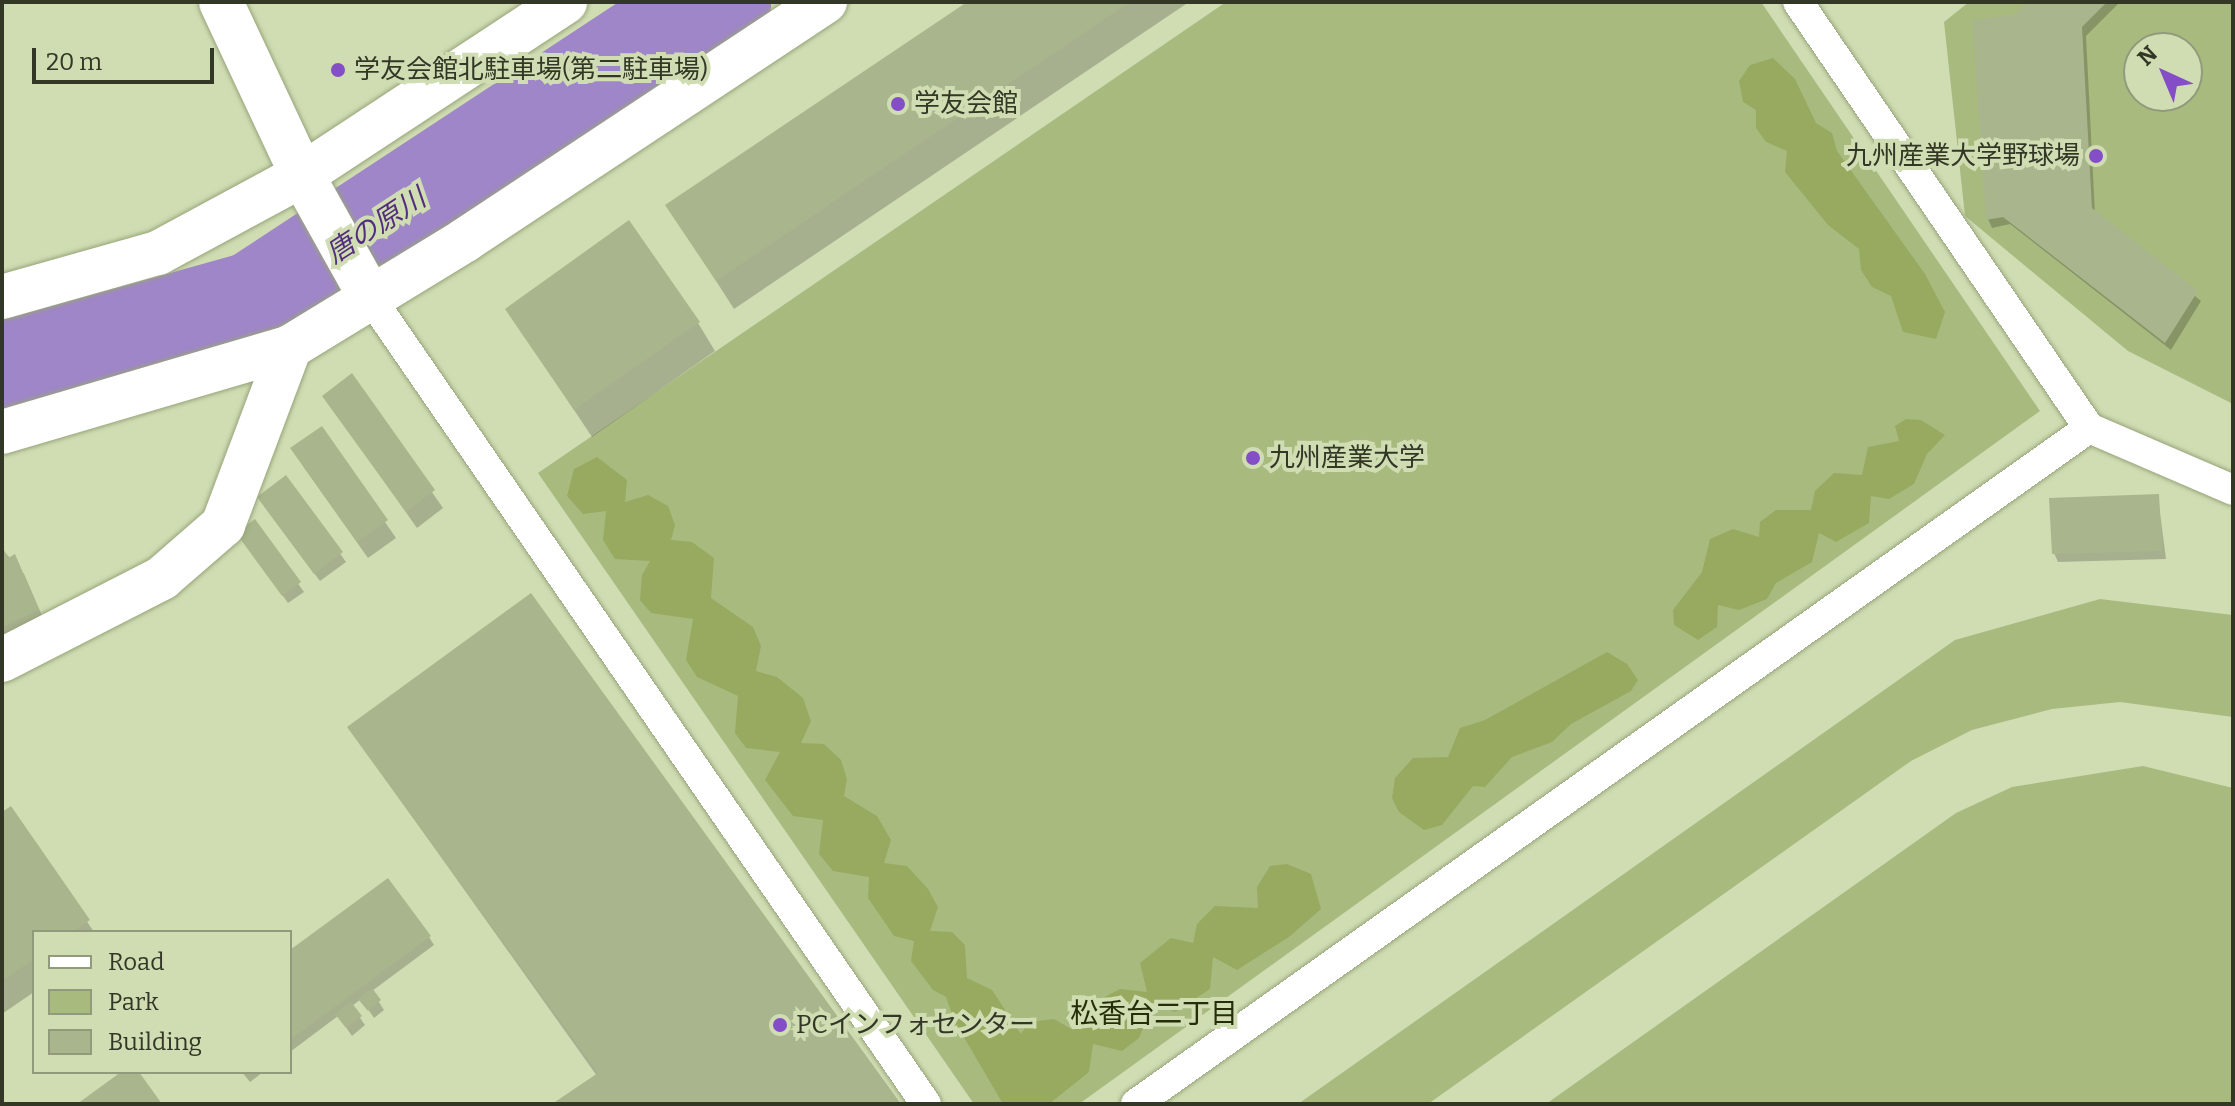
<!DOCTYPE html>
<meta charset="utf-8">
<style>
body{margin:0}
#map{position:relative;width:2235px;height:1106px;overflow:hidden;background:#d0ddb3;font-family:Bitter,"Noto Sans JP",serif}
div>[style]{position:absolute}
.green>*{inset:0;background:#a9ba7f}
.forest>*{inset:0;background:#97aa60}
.shadow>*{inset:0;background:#0003}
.river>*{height:108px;margin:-54px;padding:0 54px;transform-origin:54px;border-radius:54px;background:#9f86c9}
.building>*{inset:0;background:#a9b58c}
.roads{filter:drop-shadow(0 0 2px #97a37a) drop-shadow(0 0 2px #97a37a)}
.service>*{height:30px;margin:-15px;padding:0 15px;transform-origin:15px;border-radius:15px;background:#fff}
.minor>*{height:44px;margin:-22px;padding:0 22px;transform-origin:22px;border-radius:22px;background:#fff}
.dots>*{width:22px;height:22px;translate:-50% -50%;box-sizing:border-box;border:4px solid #d0ddb3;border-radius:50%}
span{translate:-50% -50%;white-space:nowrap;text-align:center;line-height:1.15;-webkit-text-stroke:8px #d0ddb3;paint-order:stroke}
.poi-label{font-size:26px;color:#323726}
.left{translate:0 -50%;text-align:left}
.right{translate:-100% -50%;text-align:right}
.water-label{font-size:28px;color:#522d7e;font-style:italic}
.neighbourhood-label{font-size:28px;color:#252e08}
.frame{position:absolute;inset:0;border:4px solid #323726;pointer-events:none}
.legend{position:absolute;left:32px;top:930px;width:260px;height:144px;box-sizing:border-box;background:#d0ddb3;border:2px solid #919b7b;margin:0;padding:10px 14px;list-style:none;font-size:24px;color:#323726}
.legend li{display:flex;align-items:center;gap:16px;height:40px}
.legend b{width:40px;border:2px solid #919b7b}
.north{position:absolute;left:2123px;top:32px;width:80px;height:80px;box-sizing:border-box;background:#d0ddb3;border:2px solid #919b7b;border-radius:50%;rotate:316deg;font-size:22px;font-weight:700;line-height:32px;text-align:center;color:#323726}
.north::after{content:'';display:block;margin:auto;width:28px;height:36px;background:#834ec6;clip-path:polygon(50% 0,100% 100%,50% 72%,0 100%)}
.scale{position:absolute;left:32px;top:48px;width:182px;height:36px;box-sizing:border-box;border:4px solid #323726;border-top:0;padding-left:10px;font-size:24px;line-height:28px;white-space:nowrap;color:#323726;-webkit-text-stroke:6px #d0ddb3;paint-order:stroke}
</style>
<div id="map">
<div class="green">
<div style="clip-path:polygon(1226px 2px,1761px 2px,2040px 411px,1079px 1104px,974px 1104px,538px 473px)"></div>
<div style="clip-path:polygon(evenodd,1969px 2px,2233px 2px,2233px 404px,2128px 351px,1965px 216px,1944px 22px,1969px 2px,2139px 48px,2187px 48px,2187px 96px,2139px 96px,2139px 48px)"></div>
<div style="clip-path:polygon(2100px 599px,2233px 615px,2233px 717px,2120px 702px,2052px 709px,1972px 730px,1911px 761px,1428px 1104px,1298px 1104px,1955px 640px)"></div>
<div style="clip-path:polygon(2143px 766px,2233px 788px,2233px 1104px,1546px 1104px,1956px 813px,2012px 787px)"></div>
</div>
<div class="forest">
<div style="clip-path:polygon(1773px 58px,1795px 79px,1816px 123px,1832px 133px,1837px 151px,1925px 274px,1945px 312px,1936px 339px,1903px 332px,1891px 296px,1872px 287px,1861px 270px,1859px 249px,1828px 225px,1785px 172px,1787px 151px,1766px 142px,1756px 128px,1756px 110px,1743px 102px,1739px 81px,1750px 65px)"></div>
<div style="clip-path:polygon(1906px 419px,1921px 420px,1945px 435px,1927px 454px,1914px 484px,1889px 499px,1871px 496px,1869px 523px,1836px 542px,1819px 533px,1812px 562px,1776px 583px,1767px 599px,1739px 610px,1718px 605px,1717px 627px,1698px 640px,1674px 625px,1673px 610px,1702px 572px,1710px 539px,1733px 529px,1759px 537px,1760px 522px,1776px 510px,1811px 510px,1815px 491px,1834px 473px,1862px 475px,1868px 447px,1899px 441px,1895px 426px)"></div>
<div style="clip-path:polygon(597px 457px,627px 480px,625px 502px,648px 495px,668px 506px,675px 525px,671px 540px,692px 542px,714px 558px,711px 598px,753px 627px,761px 646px,756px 671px,777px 677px,803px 698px,811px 721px,801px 743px,824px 744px,841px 760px,847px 779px,844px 796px,877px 816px,891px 840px,884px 863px,907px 866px,928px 889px,938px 907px,930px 931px,952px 932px,965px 945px,967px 978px,992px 990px,1021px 1034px,1029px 1022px,1054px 1019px,1073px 1030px,1101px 999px,1120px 989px,1147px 992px,1140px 963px,1171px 938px,1193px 943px,1197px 924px,1215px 906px,1258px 908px,1257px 887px,1270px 866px,1287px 864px,1311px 874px,1321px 909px,1289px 937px,1237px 970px,1213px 957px,1210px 989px,1175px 1012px,1154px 1003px,1139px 1038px,1122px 1051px,1093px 1044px,1089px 1072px,1049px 1104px,1003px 1104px,955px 1022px,946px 997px,933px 990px,911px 961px,914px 941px,894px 936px,868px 898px,869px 877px,833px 871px,819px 854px,823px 820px,793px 816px,765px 780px,780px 752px,746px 748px,735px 733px,738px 696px,697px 677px,686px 660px,693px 619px,651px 613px,640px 600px,642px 575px,650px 561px,615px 559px,603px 540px,606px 511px,583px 514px,567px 496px,574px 469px)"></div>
<div style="clip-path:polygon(1607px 652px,1627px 664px,1638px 680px,1631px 691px,1571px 724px,1552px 742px,1512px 757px,1485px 787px,1473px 786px,1442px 825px,1424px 830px,1399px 812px,1392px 798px,1395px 778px,1413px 758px,1448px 757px,1460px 728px,1485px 720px)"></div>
</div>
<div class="shadow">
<div style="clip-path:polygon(971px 2px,1189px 2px,734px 309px,668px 206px)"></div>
<div style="clip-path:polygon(2032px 2px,2120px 2px,2086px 36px,2095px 214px,2201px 301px,2171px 350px,2010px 224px,1992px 228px,1988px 219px,2014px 17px)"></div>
<div style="clip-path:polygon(507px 309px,698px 323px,715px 351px,592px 437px)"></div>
<div style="clip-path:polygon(351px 376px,443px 508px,417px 528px,324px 396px)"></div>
<div style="clip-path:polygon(321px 429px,396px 538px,368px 558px,303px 466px)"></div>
<div style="clip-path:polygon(286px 478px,346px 562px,320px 581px,264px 506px)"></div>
<div style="clip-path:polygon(2158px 497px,2166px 559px,2058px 562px,2054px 553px)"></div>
<div style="clip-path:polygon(254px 522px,304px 592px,288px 603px,244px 541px)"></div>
<div style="clip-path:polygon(2px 549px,24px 574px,47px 627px,2px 649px)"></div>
<div style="clip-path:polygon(349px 728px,899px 1104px,556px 1104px,597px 1076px)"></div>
<div style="clip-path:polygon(11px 809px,94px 932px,34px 932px,34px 992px,2px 1014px,2px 815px)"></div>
<div style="clip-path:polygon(429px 937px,434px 945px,372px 991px,384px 1010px,374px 1018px,361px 999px,352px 1006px,365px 1025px,352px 1036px,338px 1016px,290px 1052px,290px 953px)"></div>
<div style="clip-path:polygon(242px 1072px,263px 1072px,250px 1082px)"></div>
</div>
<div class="river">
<div style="left:2px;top:376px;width:264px;rotate:-15.6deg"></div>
<div style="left:256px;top:305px;width:552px;rotate:-33.32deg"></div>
</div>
<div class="building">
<div style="clip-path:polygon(967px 2px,1130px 2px,716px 281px,665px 205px)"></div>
<div style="clip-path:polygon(2029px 2px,2107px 2px,2082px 27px,2092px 208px,2198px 291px,2165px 343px,2003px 217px,1986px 220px,1972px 20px,2014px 15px)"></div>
<div style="clip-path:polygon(629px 220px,700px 322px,574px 410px,505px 309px)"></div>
<div style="clip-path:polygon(352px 373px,435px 490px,406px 512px,322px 396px)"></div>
<div style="clip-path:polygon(322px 426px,388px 520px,357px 542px,290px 448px)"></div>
<div style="clip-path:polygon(286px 475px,343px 552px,314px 574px,257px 497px)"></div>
<div style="clip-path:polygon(2159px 494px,2162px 551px,2052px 554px,2049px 498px)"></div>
<div style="clip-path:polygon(255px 519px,301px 582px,282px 596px,236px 533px)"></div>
<div style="clip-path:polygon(2px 546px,8px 558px,15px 554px,39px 610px,2px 627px)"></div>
<div style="clip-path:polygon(531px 593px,901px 1104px,552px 1104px,598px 1073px,347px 727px)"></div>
<div style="clip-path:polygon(11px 806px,90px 920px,73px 932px,34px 932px,34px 959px,2px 981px,2px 812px)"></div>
<div style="clip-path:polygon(388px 878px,431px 936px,290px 1040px,290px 950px)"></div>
<div style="clip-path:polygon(372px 988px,381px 1000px,368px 1011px,358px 999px)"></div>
<div style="clip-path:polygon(351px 1002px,362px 1016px,346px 1028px,335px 1014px)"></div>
<div style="clip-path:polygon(121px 1072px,139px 1072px,162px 1104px,77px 1104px)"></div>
</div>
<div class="roads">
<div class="service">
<div style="left:1798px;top:2px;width:516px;rotate:55.66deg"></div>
<div style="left:2089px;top:428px;width:157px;rotate:23.3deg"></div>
<div style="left:372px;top:300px;width:976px;rotate:55.43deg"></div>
<div style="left:1136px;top:1104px;width:1168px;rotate:-35.35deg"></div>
</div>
<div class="minor">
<div style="left:221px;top:2px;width:191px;rotate:64.9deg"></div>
<div style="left:302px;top:175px;width:143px;rotate:60.8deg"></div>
<div style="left:2px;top:297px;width:162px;rotate:-15.8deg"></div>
<div style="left:158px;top:253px;width:164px;rotate:-28.4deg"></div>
<div style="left:302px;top:175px;width:315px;rotate:-33.3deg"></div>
<div style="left:2px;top:432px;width:300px;rotate:-16.4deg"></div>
<div style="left:2px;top:660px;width:180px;rotate:-27.1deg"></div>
<div style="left:162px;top:578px;width:81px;rotate:-41deg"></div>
<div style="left:223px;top:525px;width:190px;rotate:-69.4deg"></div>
<div style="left:290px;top:347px;width:205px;rotate:-31.4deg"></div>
<div style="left:465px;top:240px;width:432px;rotate:-33.5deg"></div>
</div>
</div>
<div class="dots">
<div style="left:338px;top:70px;background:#834ec6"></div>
<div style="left:898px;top:104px;background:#834ec6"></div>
<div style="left:2096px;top:156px;background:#834ec6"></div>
<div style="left:1253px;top:458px;background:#834ec6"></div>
<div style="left:780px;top:1025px;background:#834ec6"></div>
</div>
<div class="poi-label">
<span class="left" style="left:354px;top:70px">学友会館北駐車場(第二駐車場)</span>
<span class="left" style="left:914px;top:104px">学友会館</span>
<span class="right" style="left:2080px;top:156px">九州産業大学野球場</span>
<span class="left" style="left:1269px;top:458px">九州産業大学</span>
<span class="left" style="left:796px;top:1025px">PCインフォセンター</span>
</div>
<div class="water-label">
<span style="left:376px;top:226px;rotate:-33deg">唐の原川</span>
</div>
<div class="neighbourhood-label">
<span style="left:1154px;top:1014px">松香台二丁目</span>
</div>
<div class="frame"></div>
<ul class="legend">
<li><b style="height:10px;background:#fff"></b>Road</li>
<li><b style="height:22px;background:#a9ba7f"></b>Park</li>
<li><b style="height:22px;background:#a9b58c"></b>Building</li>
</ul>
<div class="north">N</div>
<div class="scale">20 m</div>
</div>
